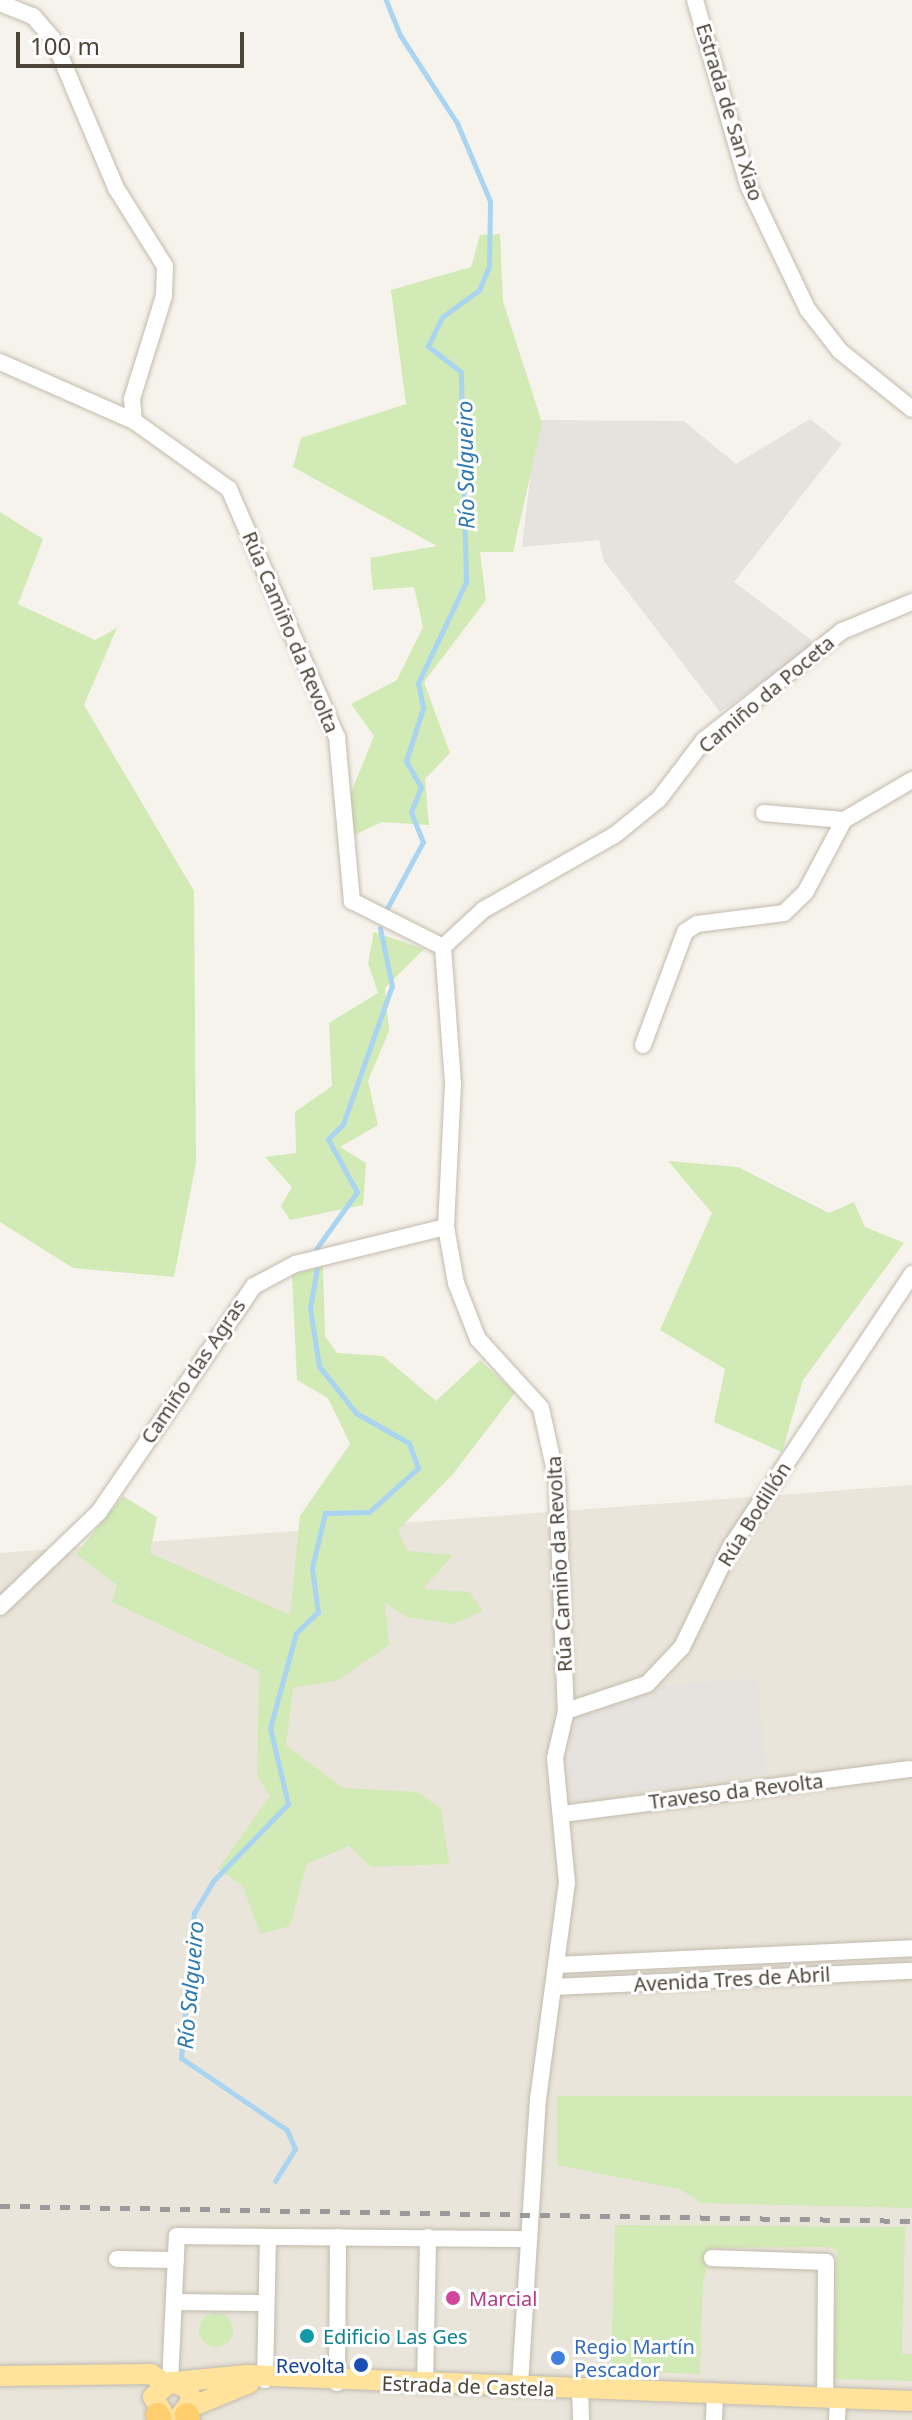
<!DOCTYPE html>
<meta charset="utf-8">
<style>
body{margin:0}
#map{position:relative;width:912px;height:2420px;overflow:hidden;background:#f6f3ec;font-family:"Noto Sans",sans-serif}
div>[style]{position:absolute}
.residential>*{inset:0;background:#eae5da}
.industrial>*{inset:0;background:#e6e2dd}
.green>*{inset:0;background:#d2eab5}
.round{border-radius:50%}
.stream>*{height:5px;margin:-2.5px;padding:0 2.5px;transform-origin:2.5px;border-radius:2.5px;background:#a9d4f2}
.roads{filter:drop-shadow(0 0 2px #c2bbae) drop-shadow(0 0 2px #c2bbae)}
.minor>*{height:16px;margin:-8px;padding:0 8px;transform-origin:8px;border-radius:8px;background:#fff}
.major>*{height:20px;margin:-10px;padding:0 10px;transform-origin:10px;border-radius:10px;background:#ffe39c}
.highway>*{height:24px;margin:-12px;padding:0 12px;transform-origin:12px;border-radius:12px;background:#ffcf6e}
.rail>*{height:5px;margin-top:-2.5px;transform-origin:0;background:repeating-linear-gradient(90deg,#9a9a9a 0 10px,transparent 0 20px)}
.dots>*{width:22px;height:22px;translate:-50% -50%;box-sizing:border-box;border:4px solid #fff;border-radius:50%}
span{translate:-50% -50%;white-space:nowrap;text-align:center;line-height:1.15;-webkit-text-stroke:6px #fff;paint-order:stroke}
.street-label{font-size:20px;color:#4b4439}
.hotel-label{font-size:20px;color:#b23c85}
.left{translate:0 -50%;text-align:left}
.culture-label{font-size:20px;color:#0d838f}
.shop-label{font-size:20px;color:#366cbe}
.transit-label{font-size:20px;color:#164399}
.right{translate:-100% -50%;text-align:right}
.water-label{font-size:22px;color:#2e7ab2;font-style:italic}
.scale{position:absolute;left:16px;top:32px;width:228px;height:36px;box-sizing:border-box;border:4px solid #4b4439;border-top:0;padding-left:10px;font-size:24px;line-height:28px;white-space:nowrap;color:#4b4439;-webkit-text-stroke:6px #fff;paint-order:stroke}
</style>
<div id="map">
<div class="residential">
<div style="clip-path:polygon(912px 1485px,912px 2420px,0 2420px,0 1553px)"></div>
</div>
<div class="industrial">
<div style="clip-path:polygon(810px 419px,842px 444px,734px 582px,817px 644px,720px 712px,604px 561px,599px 540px,522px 547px,537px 420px,684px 421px,736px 464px)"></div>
<div style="clip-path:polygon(757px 1678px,767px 1774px,570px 1801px,570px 1721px,651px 1686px)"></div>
</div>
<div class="green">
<div style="clip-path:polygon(500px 234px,503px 301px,542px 423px,513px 552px,480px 552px,486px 600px,424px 682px,450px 753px,425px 779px,429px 825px,382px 822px,354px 835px,346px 805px,374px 736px,351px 704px,397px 680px,423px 627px,414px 587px,373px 590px,370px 558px,437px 546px,293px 467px,301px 438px,406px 404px,391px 290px,471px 267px,480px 235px)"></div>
<div style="clip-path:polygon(0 512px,43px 539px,18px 604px,95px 640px,117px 628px,84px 705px,194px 891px,196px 1163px,174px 1277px,73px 1268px,0 1222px)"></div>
<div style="clip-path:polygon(374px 932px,424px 949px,385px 988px,389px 1031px,368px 1081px,378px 1125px,340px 1147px,366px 1163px,363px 1205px,290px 1220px,281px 1206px,292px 1187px,265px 1157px,296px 1153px,295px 1112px,332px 1086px,329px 1023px,378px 993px,368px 963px)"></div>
<div style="clip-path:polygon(668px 1161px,738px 1167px,829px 1213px,854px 1202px,865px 1227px,904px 1243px,803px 1380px,782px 1452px,714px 1422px,725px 1369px,660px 1330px,712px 1213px)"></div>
<div style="clip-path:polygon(323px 1266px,325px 1336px,337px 1353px,383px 1356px,436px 1401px,480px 1360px,515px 1393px,453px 1474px,398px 1530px,407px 1551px,453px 1555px,423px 1589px,470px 1592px,483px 1611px,453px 1624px,406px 1617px,385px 1602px,389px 1645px,337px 1681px,293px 1688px,286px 1745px,343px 1788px,418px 1792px,441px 1809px,449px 1864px,371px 1867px,349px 1846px,307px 1864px,290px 1926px,260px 1934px,243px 1886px,218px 1869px,270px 1796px,257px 1776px,259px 1671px,112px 1602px,117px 1585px,76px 1554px,123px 1496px,157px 1517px,150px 1553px,290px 1615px,300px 1516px,350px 1444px,328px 1398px,297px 1380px,292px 1275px)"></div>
<div style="clip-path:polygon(557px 2096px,912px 2096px,912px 2208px,702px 2203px,679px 2189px,557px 2165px)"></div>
<div style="clip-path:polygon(615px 2225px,905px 2227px,902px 2354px,912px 2354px,912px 2381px,834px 2379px,837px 2250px,827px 2247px,712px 2248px,703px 2281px,700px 2374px,611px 2371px)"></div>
<div class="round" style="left:199px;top:2313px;width:34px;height:34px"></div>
</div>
<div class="stream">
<div style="left:384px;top:914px;width:82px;rotate:-61.6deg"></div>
<div style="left:423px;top:842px;width:32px;rotate:-112deg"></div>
<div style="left:411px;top:812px;width:27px;rotate:-68deg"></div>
<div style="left:421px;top:787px;width:30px;rotate:-120deg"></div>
<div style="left:406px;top:761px;width:56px;rotate:-72.2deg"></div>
<div style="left:423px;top:708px;width:25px;rotate:-101deg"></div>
<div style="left:418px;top:683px;width:112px;rotate:-64.6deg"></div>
<div style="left:466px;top:582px;width:210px;rotate:-91.4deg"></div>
<div style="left:461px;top:372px;width:42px;rotate:-141.8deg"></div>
<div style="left:428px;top:346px;width:32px;rotate:-64deg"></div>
<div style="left:442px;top:317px;width:46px;rotate:-36.1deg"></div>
<div style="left:479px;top:290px;width:26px;rotate:-67deg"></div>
<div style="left:489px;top:266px;width:65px;rotate:-89.1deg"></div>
<div style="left:490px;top:201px;width:85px;rotate:-112.9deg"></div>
<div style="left:457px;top:123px;width:105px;rotate:-122.9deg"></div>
<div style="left:400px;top:35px;width:38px;rotate:-112deg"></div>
<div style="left:316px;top:1249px;width:70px;rotate:-54.3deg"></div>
<div style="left:357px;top:1192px;width:60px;rotate:-118.7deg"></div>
<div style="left:328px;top:1139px;width:21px;rotate:-45deg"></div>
<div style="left:343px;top:1124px;width:146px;rotate:-70.5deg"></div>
<div style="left:392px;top:986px;width:59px;rotate:-101.7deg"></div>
<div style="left:275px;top:2181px;width:38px;rotate:-58deg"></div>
<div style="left:295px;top:2149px;width:21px;rotate:-113deg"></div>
<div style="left:287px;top:2130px;width:128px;rotate:-145.8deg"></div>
<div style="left:181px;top:2058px;width:146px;rotate:-84.9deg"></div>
<div style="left:194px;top:1913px;width:39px;rotate:-59deg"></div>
<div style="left:214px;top:1880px;width:106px;rotate:-45.8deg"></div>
<div style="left:288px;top:1804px;width:78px;rotate:-103.3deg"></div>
<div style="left:270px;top:1728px;width:98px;rotate:-74.7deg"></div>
<div style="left:296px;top:1633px;width:30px;rotate:-44deg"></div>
<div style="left:318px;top:1612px;width:44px;rotate:-97.8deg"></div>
<div style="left:312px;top:1568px;width:57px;rotate:-76.7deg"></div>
<div style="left:325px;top:1513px;width:44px;rotate:-1.3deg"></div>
<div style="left:369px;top:1512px;width:66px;rotate:-41.9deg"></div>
<div style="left:418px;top:1468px;width:27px;rotate:-110deg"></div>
<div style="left:409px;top:1443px;width:61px;rotate:-150.5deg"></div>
<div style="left:356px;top:1413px;width:60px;rotate:-128.2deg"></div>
<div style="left:319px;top:1366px;width:59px;rotate:-98.8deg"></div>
<div style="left:310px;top:1308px;width:39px;rotate:-80deg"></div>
</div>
<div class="roads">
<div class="minor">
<div style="left:695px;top:0;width:192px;rotate:74deg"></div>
<div style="left:748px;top:185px;width:139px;rotate:64.4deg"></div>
<div style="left:808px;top:310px;width:52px;rotate:52deg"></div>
<div style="left:840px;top:351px;width:92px;rotate:38.9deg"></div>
<div style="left:0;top:3px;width:35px;rotate:22deg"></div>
<div style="left:33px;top:16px;width:30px;rotate:49deg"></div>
<div style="left:53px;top:39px;width:162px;rotate:67.1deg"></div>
<div style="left:116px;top:188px;width:92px;rotate:57.9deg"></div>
<div style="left:165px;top:266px;width:30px;rotate:92deg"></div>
<div style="left:164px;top:296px;width:108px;rotate:107.3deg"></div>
<div style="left:132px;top:399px;width:22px;rotate:85deg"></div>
<div style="left:0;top:362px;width:146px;rotate:23.8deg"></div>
<div style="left:134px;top:421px;width:117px;rotate:35.6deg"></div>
<div style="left:229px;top:489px;width:270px;rotate:66.5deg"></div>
<div style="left:337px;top:737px;width:165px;rotate:84.8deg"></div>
<div style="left:352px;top:901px;width:102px;rotate:26.8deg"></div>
<div style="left:443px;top:947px;width:137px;rotate:85.8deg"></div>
<div style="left:453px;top:1084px;width:143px;rotate:92.8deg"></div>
<div style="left:446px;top:1227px;width:57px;rotate:79.9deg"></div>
<div style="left:456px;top:1283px;width:60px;rotate:68.6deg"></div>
<div style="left:478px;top:1339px;width:93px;rotate:47.6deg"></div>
<div style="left:541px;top:1408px;width:75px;rotate:77.6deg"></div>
<div style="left:557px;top:1481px;width:230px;rotate:87.8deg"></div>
<div style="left:566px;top:1711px;width:48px;rotate:103.2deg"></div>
<div style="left:555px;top:1758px;width:125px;rotate:84.5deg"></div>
<div style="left:567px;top:1882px;width:218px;rotate:97.6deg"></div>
<div style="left:538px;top:2098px;width:291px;rotate:93.6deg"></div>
<div style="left:764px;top:813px;width:80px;rotate:5deg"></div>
<div style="left:443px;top:947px;width:54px;rotate:-42.8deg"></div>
<div style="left:483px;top:910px;width:153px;rotate:-29.7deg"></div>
<div style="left:616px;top:834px;width:55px;rotate:-39.1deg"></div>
<div style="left:659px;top:799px;width:74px;rotate:-52.7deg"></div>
<div style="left:704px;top:740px;width:176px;rotate:-38.3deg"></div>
<div style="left:842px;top:631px;width:76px;rotate:-22.5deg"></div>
<div style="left:643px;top:1045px;width:121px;rotate:-69.6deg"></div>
<div style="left:685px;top:932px;width:14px;rotate:-34deg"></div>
<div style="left:697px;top:924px;width:88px;rotate:-7.2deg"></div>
<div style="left:784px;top:913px;width:29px;rotate:-44deg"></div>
<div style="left:805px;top:893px;width:83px;rotate:-61.9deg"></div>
<div style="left:844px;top:820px;width:79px;rotate:-30.5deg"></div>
<div style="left:0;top:1607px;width:137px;rotate:-43.8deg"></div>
<div style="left:99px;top:1512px;width:274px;rotate:-55.6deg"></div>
<div style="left:254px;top:1286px;width:47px;rotate:-28.2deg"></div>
<div style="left:295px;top:1264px;width:155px;rotate:-13.8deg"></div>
<div style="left:566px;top:1711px;width:85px;rotate:-18.4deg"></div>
<div style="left:647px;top:1684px;width:51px;rotate:-46.6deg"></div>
<div style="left:682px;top:1647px;width:110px;rotate:-64.1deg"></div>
<div style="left:730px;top:1548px;width:329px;rotate:-56.4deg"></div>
<div style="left:563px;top:1814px;width:349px;rotate:-7.4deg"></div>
<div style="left:556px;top:1965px;width:356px;rotate:-2.7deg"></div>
<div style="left:553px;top:1987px;width:359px;rotate:-2.6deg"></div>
<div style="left:712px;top:2258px;width:114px;rotate:2deg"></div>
<div style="left:826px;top:2262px;width:137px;rotate:90.4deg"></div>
<div style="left:117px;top:2259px;width:59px;rotate:1deg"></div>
<div style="left:175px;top:2302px;width:83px;rotate:0.7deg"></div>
<div style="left:265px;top:2380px;width:142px;rotate:-88.8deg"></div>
<div style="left:170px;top:2382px;width:146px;rotate:-87.3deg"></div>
<div style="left:177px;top:2236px;width:352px;rotate:0.5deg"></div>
<div style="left:337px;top:2383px;width:146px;rotate:-89.6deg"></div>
<div style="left:425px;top:2385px;width:148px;rotate:-88.8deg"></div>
<div style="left:580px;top:2389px;width:31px;rotate:88deg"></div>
<div style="left:714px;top:2420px;width:24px;rotate:-88deg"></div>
<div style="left:837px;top:2420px;width:21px;rotate:-87deg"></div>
</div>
<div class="major">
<div style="left:0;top:2376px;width:151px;rotate:-0.8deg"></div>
<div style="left:151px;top:2374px;width:16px;rotate:35deg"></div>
<div style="left:175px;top:2382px;width:72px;rotate:-5.6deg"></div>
<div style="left:247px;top:2375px;width:666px;rotate:2.24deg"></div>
<div style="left:191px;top:2407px;width:63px;rotate:-22.5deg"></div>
<div style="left:167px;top:2420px;width:27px;rotate:-121deg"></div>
<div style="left:153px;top:2397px;width:23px;rotate:-41deg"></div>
<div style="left:170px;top:2382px;width:18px;rotate:19deg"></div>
<div style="left:187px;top:2388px;width:13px;rotate:67deg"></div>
<div style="left:192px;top:2400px;width:25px;rotate:127deg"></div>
</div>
<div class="highway">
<div style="left:158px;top:2415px;width:5px;rotate:68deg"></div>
<div style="left:187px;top:2415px;width:5px;rotate:79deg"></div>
</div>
</div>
<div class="rail">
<div style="left:0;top:2206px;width:912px;rotate:0.94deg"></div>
</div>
<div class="dots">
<div style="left:453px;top:2298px;background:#d1479c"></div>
<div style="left:307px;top:2336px;background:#0f9aa8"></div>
<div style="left:558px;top:2358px;background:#3f7fe0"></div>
<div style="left:361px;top:2365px;background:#1a4fb4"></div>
</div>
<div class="street-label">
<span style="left:730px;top:112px;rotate:73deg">Estrada de San Xiao</span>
<span style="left:291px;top:632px;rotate:67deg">Rúa Camiño da Revolta</span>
<span style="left:766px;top:694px;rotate:-40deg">Camiño da Poceta</span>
<span style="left:193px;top:1371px;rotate:-56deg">Camiño das Agras</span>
<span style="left:754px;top:1514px;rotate:-58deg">Rúa Bodillón</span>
<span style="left:559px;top:1564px;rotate:-93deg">Rúa Camiño da Revolta</span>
<span style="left:736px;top:1791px;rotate:-7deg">Traveso da Revolta</span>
<span style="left:732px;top:1979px;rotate:-3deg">Avenida Tres de Abril</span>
<span style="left:468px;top:2386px;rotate:2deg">Estrada de Castela</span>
</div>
<div class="hotel-label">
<span class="left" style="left:469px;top:2298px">Marcial</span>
</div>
<div class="culture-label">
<span class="left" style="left:323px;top:2336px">Edificio Las Ges</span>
</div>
<div class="shop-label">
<span class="left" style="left:574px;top:2358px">Regio Martín<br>Pescador</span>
</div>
<div class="transit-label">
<span class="right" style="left:345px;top:2365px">Revolta</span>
</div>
<div class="water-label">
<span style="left:465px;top:465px;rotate:-91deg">Río Salgueiro</span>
<span style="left:190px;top:1985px;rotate:-85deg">Río Salgueiro</span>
</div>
<div class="scale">100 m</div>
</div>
